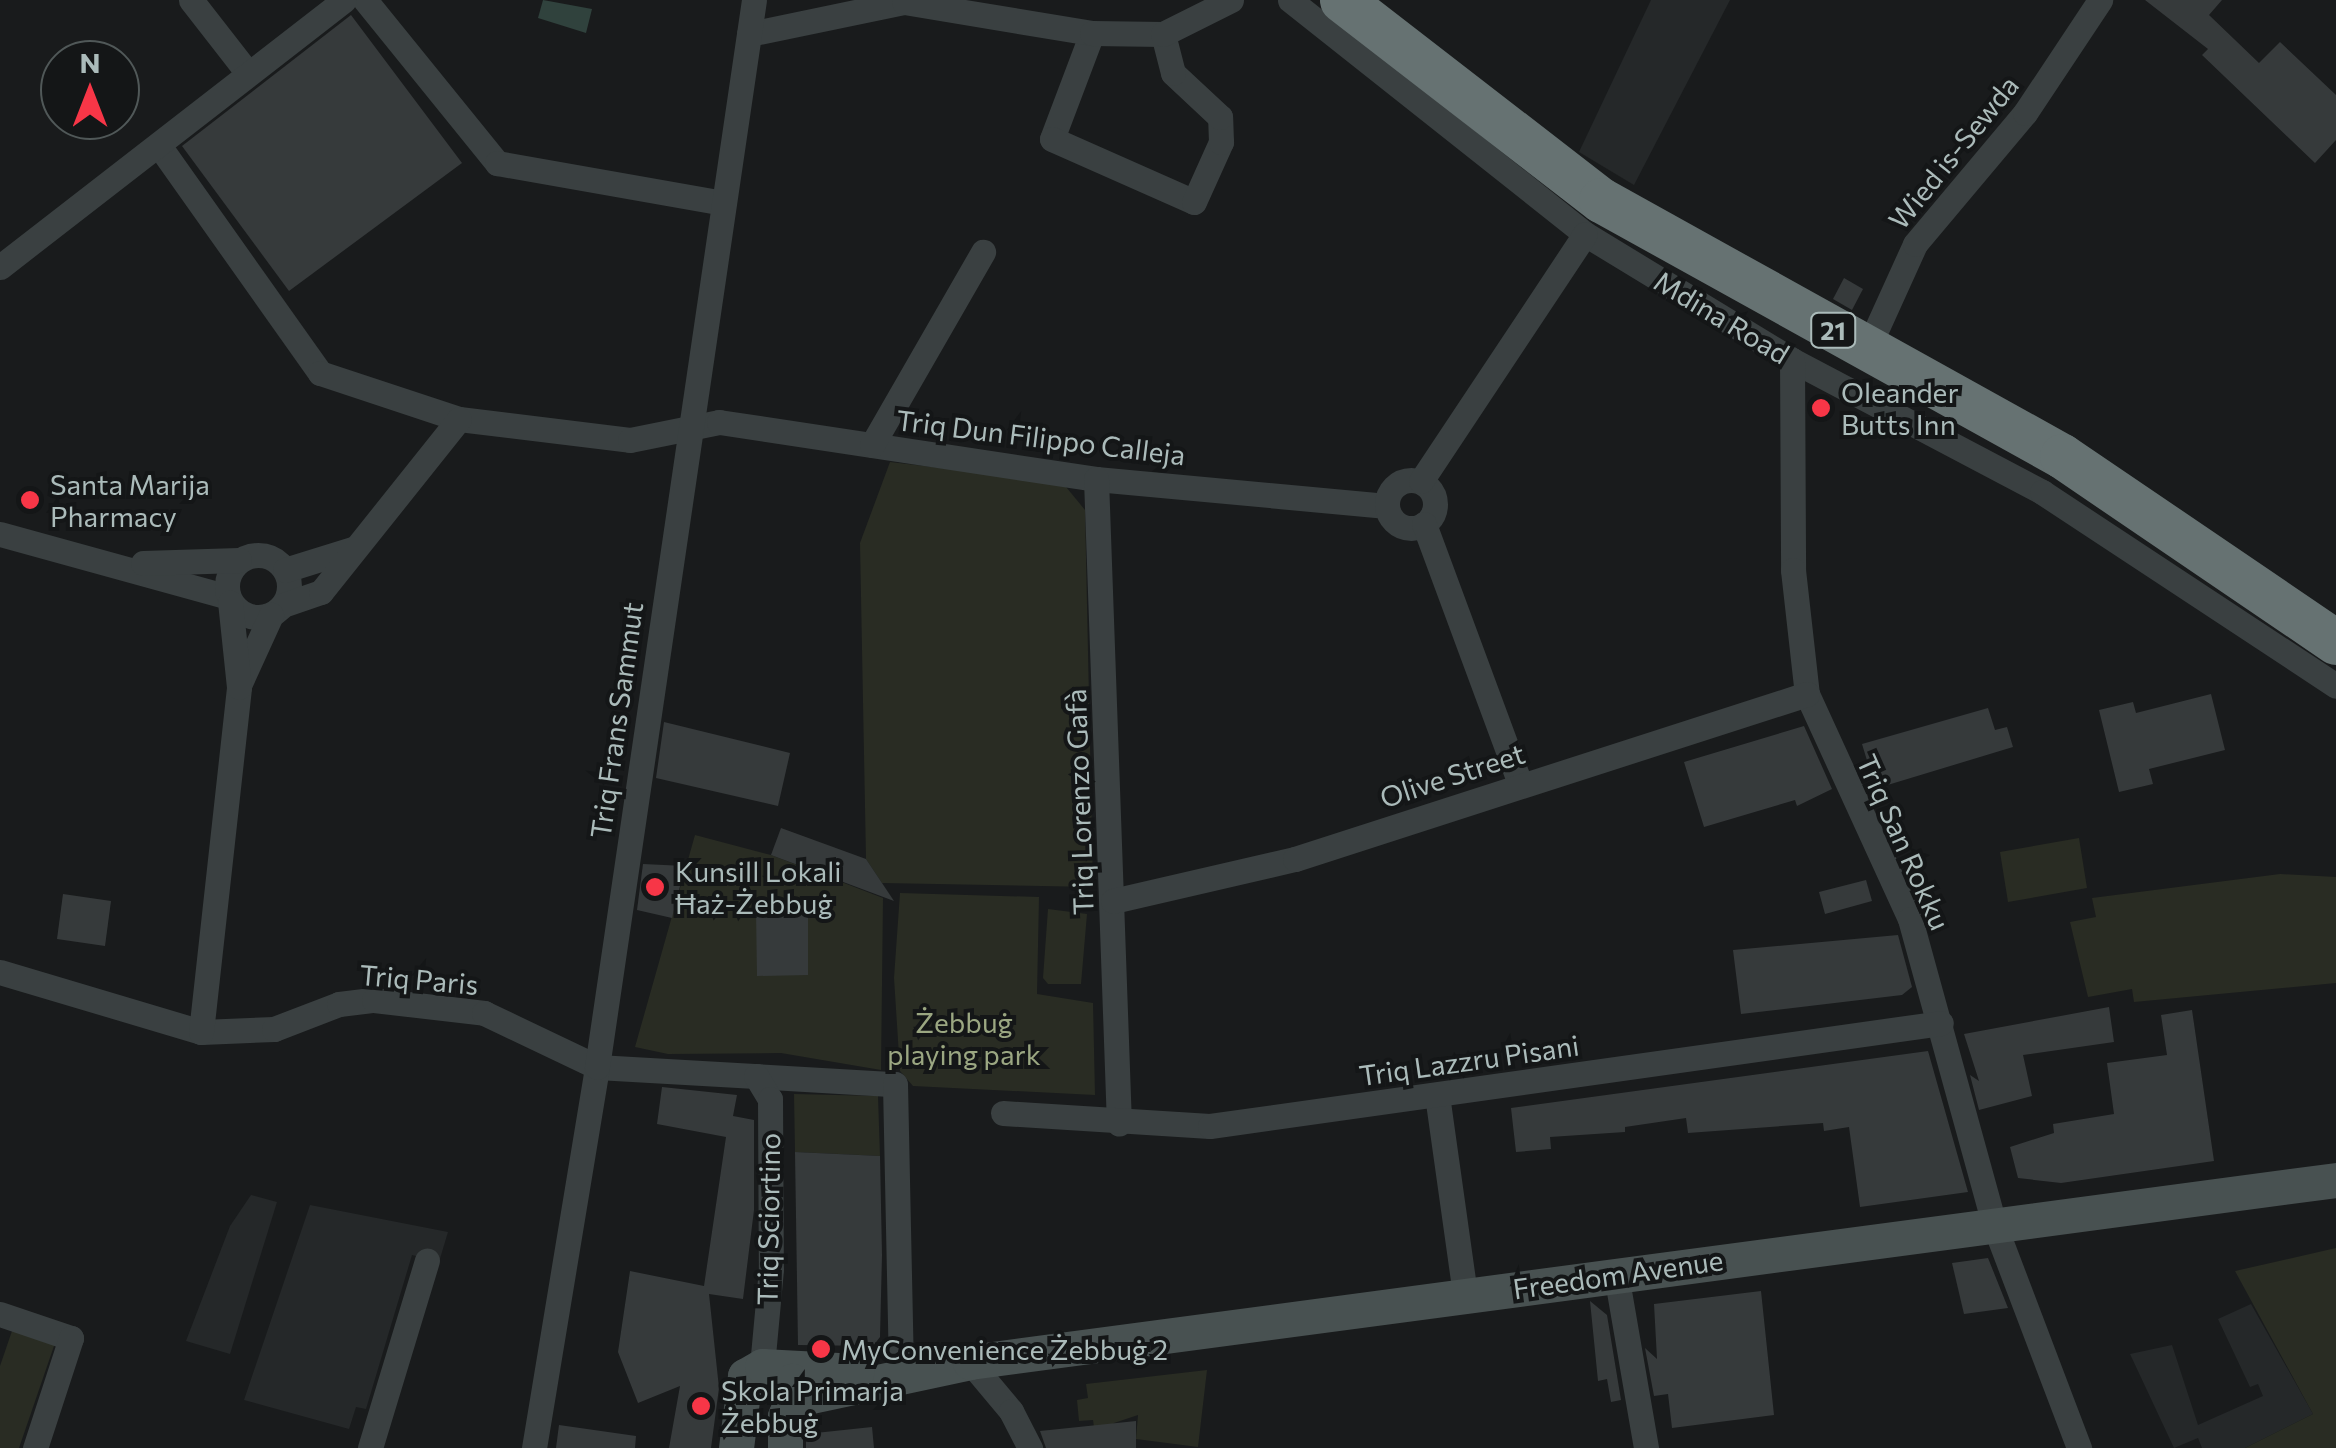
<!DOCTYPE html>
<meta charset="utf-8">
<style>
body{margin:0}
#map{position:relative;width:2336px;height:1448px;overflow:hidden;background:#191b1c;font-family:Commissioner,sans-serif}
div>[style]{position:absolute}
.built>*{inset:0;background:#252829}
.green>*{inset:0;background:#292c23}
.water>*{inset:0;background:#30423d}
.building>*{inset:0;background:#363a3b}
.street>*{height:25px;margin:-12.5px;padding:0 12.5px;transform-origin:12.5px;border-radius:12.5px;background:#3a4041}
.street>.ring{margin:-12.5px;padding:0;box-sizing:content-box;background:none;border:25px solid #3a4041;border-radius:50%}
.secondary>*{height:35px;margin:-17.5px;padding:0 17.5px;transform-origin:17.5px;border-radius:17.5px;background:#485151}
.highway>*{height:45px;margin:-22.5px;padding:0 22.5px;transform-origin:22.5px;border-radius:22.5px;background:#667272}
.dots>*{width:28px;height:28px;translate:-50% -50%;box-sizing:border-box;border:5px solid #141617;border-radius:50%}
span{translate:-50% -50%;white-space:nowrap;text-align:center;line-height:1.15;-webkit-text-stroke:8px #141617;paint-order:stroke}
.shield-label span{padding:2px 8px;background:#141617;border:2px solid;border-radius:8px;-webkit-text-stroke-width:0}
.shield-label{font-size:25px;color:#abbbba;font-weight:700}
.street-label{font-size:28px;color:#abbbba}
.poi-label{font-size:28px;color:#abbbba}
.left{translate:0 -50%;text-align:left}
.park-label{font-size:28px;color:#9ba782}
.north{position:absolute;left:40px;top:40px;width:100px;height:100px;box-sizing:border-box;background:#141617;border:2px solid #505858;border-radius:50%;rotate:0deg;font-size:28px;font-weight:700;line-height:40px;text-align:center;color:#abbbba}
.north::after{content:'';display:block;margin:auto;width:35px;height:45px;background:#f73647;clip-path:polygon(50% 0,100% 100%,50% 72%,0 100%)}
</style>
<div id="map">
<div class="built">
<div style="clip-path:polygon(1651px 0,1730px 0,1634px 185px,1579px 152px)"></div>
<div style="clip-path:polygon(251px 1195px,277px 1202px,230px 1354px,186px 1341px,230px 1226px)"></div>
<div style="clip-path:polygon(310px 1205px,448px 1232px,439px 1262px,412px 1255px,366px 1409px,356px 1407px,349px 1429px,244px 1400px)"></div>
<div style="clip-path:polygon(2251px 1304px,2313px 1414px,2245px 1448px,2202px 1448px,2198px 1438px,2174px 1448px,2130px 1354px,2172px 1345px,2198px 1425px,2263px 1396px,2258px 1384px,2250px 1387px,2218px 1319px)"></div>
</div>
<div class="green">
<div style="clip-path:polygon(890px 462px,1062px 482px,1085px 510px,1093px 887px,882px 883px,866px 859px,860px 543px)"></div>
<div style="clip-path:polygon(695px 835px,771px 855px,883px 898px,881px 1070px,781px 1053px,668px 1054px,635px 1047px)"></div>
<div style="clip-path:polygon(2079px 838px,2087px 888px,2008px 902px,2000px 852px)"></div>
<div style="clip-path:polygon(2280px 874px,2336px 877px,2336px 983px,2134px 1002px,2132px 989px,2088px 997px,2070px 922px,2096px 917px,2092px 898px)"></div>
<div style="clip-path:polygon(900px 893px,1039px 897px,1037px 994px,1093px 1003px,1095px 1095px,913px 1086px,900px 1071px,894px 978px)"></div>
<div style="clip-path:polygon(1048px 909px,1087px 914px,1081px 984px,1048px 984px,1043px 978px)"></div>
<div style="clip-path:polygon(794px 1094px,878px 1096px,880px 1156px,795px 1152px)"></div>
<div style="clip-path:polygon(2336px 1248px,2336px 1448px,2245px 1448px,2313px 1414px,2235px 1271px)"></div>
<div style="clip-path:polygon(13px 1328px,55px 1343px,19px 1448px,0 1448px,0 1366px)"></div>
<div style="clip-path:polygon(1207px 1370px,1198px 1447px,1136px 1439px,1138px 1415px,1114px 1423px,1096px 1442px,1093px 1420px,1079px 1421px,1077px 1400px,1088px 1398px,1086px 1384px)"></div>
</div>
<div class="water">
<div style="clip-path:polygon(543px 0,592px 9px,586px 33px,538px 18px)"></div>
</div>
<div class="building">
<div style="clip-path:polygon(2145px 0,2222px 0,2209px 15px,2259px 63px,2280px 42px,2336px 95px,2336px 140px,2315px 163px,2202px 55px,2208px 49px)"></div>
<div style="clip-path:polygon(351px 15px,462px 163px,289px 291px,182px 146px)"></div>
<div style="clip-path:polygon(1844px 278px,1863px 289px,1852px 310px,1833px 299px)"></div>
<div style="clip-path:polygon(2211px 694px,2225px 750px,2149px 769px,2153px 784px,2119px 792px,2099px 710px,2133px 702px,2136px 713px)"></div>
<div style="clip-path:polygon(1988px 708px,1995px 730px,2007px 727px,2013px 747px,1881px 787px,1875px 766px,1869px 767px,1862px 744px)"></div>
<div style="clip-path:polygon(664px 722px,790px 753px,778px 806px,656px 778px)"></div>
<div style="clip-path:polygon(1804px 726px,1832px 789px,1797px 806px,1795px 800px,1704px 827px,1684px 762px)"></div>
<div style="clip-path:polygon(781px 828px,866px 859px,894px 901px,771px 855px)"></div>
<div style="clip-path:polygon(643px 864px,685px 866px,672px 918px,637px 910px)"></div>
<div style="clip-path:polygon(1866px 880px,1872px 901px,1825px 914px,1819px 892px)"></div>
<div style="clip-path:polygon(63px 894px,111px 901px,105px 946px,57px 939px)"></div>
<div style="clip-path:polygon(756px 910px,808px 910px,808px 975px,757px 976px)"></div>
<div style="clip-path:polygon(1898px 935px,1912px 987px,1902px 995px,1741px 1014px,1733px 950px)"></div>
<div style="clip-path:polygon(2109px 1007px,2114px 1042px,2023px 1055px,2032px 1096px,1979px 1110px,1970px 1075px,1979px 1081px,1964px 1034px)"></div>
<div style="clip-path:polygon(2192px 1010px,2214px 1161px,2061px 1183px,2018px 1178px,2010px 1147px,2054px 1133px,2053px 1124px,2114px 1114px,2107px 1063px,2167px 1055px,2161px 1015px)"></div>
<div style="clip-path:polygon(1928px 1051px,1968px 1192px,1860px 1207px,1849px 1127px,1824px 1131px,1823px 1123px,1688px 1133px,1686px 1118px,1625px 1127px,1625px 1132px,1550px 1137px,1551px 1149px,1516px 1152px,1511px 1108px)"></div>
<div style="clip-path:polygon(662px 1087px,737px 1095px,733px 1116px,754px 1120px,754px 1210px,743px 1299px,709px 1294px,719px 1388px,711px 1448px,669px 1448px,680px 1386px,638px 1403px,618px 1352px,630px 1271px,704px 1286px,726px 1137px,657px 1124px)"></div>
<div style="clip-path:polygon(795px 1152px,880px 1156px,882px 1255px,880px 1337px,873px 1346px,798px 1345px)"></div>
<div style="clip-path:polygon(1988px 1258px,2008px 1308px,1964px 1314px,1952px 1263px)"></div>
<div style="clip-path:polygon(1761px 1291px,1774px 1415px,1672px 1428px,1668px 1394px,1654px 1396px,1645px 1348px,1657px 1359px,1654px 1304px)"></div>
<div style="clip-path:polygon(1590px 1301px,1607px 1315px,1621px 1400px,1611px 1402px,1607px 1379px,1598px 1381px)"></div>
<div style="clip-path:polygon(1136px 1421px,1136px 1448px,1046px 1448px,1040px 1431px)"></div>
<div style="clip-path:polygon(559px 1425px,636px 1436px,635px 1448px,556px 1448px)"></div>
<div style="clip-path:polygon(872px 1427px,874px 1448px,806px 1448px,806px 1434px)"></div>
</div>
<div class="street">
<div style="left:191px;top:0;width:91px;rotate:52.1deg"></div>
<div style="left:365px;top:0;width:210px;rotate:51deg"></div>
<div style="left:497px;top:163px;width:230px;rotate:10deg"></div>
<div style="left:1290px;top:0;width:377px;rotate:38.4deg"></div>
<div style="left:1585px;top:234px;width:242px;rotate:31.3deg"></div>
<div style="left:1792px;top:360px;width:283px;rotate:27.8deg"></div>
<div style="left:2042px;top:492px;width:352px;rotate:33.4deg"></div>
<div style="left:1092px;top:33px;width:113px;rotate:110.7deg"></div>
<div style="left:1052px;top:139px;width:155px;rotate:23.9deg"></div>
<div style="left:1194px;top:202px;width:66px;rotate:-65.8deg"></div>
<div style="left:1221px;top:142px;width:25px;rotate:-92deg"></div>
<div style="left:1220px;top:117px;width:64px;rotate:-136.9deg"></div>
<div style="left:1173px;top:73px;width:40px;rotate:-104.4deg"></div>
<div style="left:749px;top:34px;width:158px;rotate:-11.7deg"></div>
<div style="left:904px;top:2px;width:191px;rotate:9.4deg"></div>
<div style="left:1092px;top:33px;width:71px;rotate:0.8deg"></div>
<div style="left:1163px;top:34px;width:76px;rotate:-26.6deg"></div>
<div style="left:160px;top:147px;width:277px;rotate:54.7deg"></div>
<div style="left:320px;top:373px;width:146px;rotate:18.3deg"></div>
<div style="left:459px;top:419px;width:172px;rotate:7deg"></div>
<div style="left:630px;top:440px;width:91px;rotate:-11.4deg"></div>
<div style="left:719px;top:422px;width:381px;rotate:8.6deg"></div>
<div style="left:1096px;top:479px;width:292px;rotate:5.3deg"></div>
<div style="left:0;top:267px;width:435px;rotate:-37.8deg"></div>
<div style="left:1867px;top:350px;width:116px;rotate:-65.6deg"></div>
<div style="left:1915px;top:244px;width:171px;rotate:-50deg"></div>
<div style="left:2025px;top:113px;width:136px;rotate:-56.4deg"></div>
<div style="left:1792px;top:360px;width:210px;rotate:89.7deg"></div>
<div style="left:1793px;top:570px;width:125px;rotate:83.6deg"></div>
<div style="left:1807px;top:694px;width:247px;rotate:65.4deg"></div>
<div style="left:1910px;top:919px;width:316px;rotate:74.6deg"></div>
<div style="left:1994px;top:1224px;width:240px;rotate:69.2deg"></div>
<div style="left:872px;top:445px;width:223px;rotate:-60.1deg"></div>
<div style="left:1096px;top:479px;width:645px;rotate:87.96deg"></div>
<div class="ring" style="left:1387px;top:480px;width:23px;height:23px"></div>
<div style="left:1421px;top:481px;width:296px;rotate:-56.4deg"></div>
<div style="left:1424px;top:524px;width:277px;rotate:69.7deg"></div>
<div style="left:0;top:534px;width:237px;rotate:15.4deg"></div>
<div class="ring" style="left:227px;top:555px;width:37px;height:37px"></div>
<div style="left:143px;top:563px;width:96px;rotate:-1.8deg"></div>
<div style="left:285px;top:570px;width:70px;rotate:-17.4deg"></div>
<div style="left:283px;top:605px;width:40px;rotate:-18.9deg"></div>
<div style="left:321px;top:592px;width:221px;rotate:-51.4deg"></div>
<div style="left:240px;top:683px;width:75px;rotate:-65.5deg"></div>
<div style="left:1113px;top:901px;width:187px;rotate:-13deg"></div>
<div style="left:1295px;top:859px;width:538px;rotate:-17.86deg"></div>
<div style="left:0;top:972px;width:210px;rotate:16.6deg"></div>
<div style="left:201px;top:1032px;width:73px;rotate:-2.4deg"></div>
<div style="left:274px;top:1029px;width:70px;rotate:-21deg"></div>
<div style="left:339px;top:1004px;width:35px;rotate:-7deg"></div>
<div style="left:374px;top:1000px;width:111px;rotate:6.7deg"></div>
<div style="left:484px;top:1013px;width:125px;rotate:25.5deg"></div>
<div style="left:597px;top:1067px;width:298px;rotate:3.3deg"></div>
<div style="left:895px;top:1084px;width:289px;rotate:88.8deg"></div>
<div style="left:201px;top:1032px;width:347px;rotate:-83.7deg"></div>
<div style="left:239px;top:687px;width:85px;rotate:-96deg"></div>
<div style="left:756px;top:1076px;width:27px;rotate:59deg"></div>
<div style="left:770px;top:1099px;width:170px;rotate:89.7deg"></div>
<div style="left:771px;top:1269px;width:97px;rotate:95.3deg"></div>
<div style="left:1437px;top:1095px;width:201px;rotate:82deg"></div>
<div style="left:1003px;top:1113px;width:207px;rotate:3.6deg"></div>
<div style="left:1210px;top:1126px;width:738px;rotate:-8.02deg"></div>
<div style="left:1616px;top:1274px;width:177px;rotate:80.2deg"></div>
<div style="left:0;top:1314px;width:75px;rotate:18.7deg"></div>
<div style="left:71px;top:1338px;width:116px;rotate:108.1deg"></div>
<div style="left:970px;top:1362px;width:64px;rotate:50.1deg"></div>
<div style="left:1011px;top:1411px;width:42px;rotate:62.8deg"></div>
<div style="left:370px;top:1448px;width:196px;rotate:-73.1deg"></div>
<div style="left:534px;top:1448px;width:386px;rotate:-80.6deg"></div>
<div style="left:597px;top:1067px;width:1078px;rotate:-81.63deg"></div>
</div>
<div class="secondary">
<div style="left:793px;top:1400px;width:181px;rotate:-12.1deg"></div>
<div style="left:970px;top:1362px;width:1378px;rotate:-7.59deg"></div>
<div style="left:736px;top:1448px;width:73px;rotate:-82.9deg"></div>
<div style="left:745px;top:1376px;width:20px;rotate:-30deg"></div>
<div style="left:762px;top:1366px;width:95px;rotate:3deg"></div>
<div style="left:785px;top:1448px;width:32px;rotate:-90deg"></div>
<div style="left:785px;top:1416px;width:30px;rotate:-67deg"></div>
<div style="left:797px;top:1388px;width:9px;rotate:-126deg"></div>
</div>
<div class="highway">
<div style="left:1342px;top:0;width:327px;rotate:37.7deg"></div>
<div style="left:1601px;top:200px;width:527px;rotate:29.04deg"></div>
<div style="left:2062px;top:456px;width:331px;rotate:34.2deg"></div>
</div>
<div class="dots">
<div style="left:1821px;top:408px;background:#f73647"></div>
<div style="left:30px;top:500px;background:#f73647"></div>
<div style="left:655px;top:887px;background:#f73647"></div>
<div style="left:821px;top:1349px;background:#f73647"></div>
<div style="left:701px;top:1406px;background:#f73647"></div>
</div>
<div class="shield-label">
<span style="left:1833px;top:330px">21</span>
</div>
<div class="street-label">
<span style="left:1953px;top:152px;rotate:-51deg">Wied is-Sewda</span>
<span style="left:1722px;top:317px;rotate:31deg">Mdina Road</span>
<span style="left:1041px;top:437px;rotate:7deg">Triq Dun Filippo Calleja</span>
<span style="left:616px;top:720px;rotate:-82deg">Triq Frans Sammut</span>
<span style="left:1452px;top:775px;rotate:-18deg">Olive Street</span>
<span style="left:1079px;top:802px;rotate:-92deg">Triq Lorenzo Gafà</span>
<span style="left:1904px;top:842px;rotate:66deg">Triq San Rokku</span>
<span style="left:419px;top:979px;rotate:5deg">Triq Paris</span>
<span style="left:1469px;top:1060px;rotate:-8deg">Triq Lazzru Pisani</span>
<span style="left:768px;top:1219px;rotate:-89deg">Triq Sciortino</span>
<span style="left:1618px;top:1274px;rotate:-8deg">Freedom Avenue</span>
</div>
<div class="poi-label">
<span class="left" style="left:1841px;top:408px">Oleander<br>Butts Inn</span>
<span class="left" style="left:50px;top:500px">Santa Marija<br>Pharmacy</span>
<span class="left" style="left:675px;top:887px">Kunsill Lokali<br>Ħaż-Żebbuġ</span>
<span class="left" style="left:841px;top:1349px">MyConvenience Żebbuġ 2</span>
<span class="left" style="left:721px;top:1406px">Skola Primarja<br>Żebbuġ</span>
</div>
<div class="park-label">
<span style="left:964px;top:1038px">Żebbuġ<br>playing park</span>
</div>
<div class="north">N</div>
</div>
